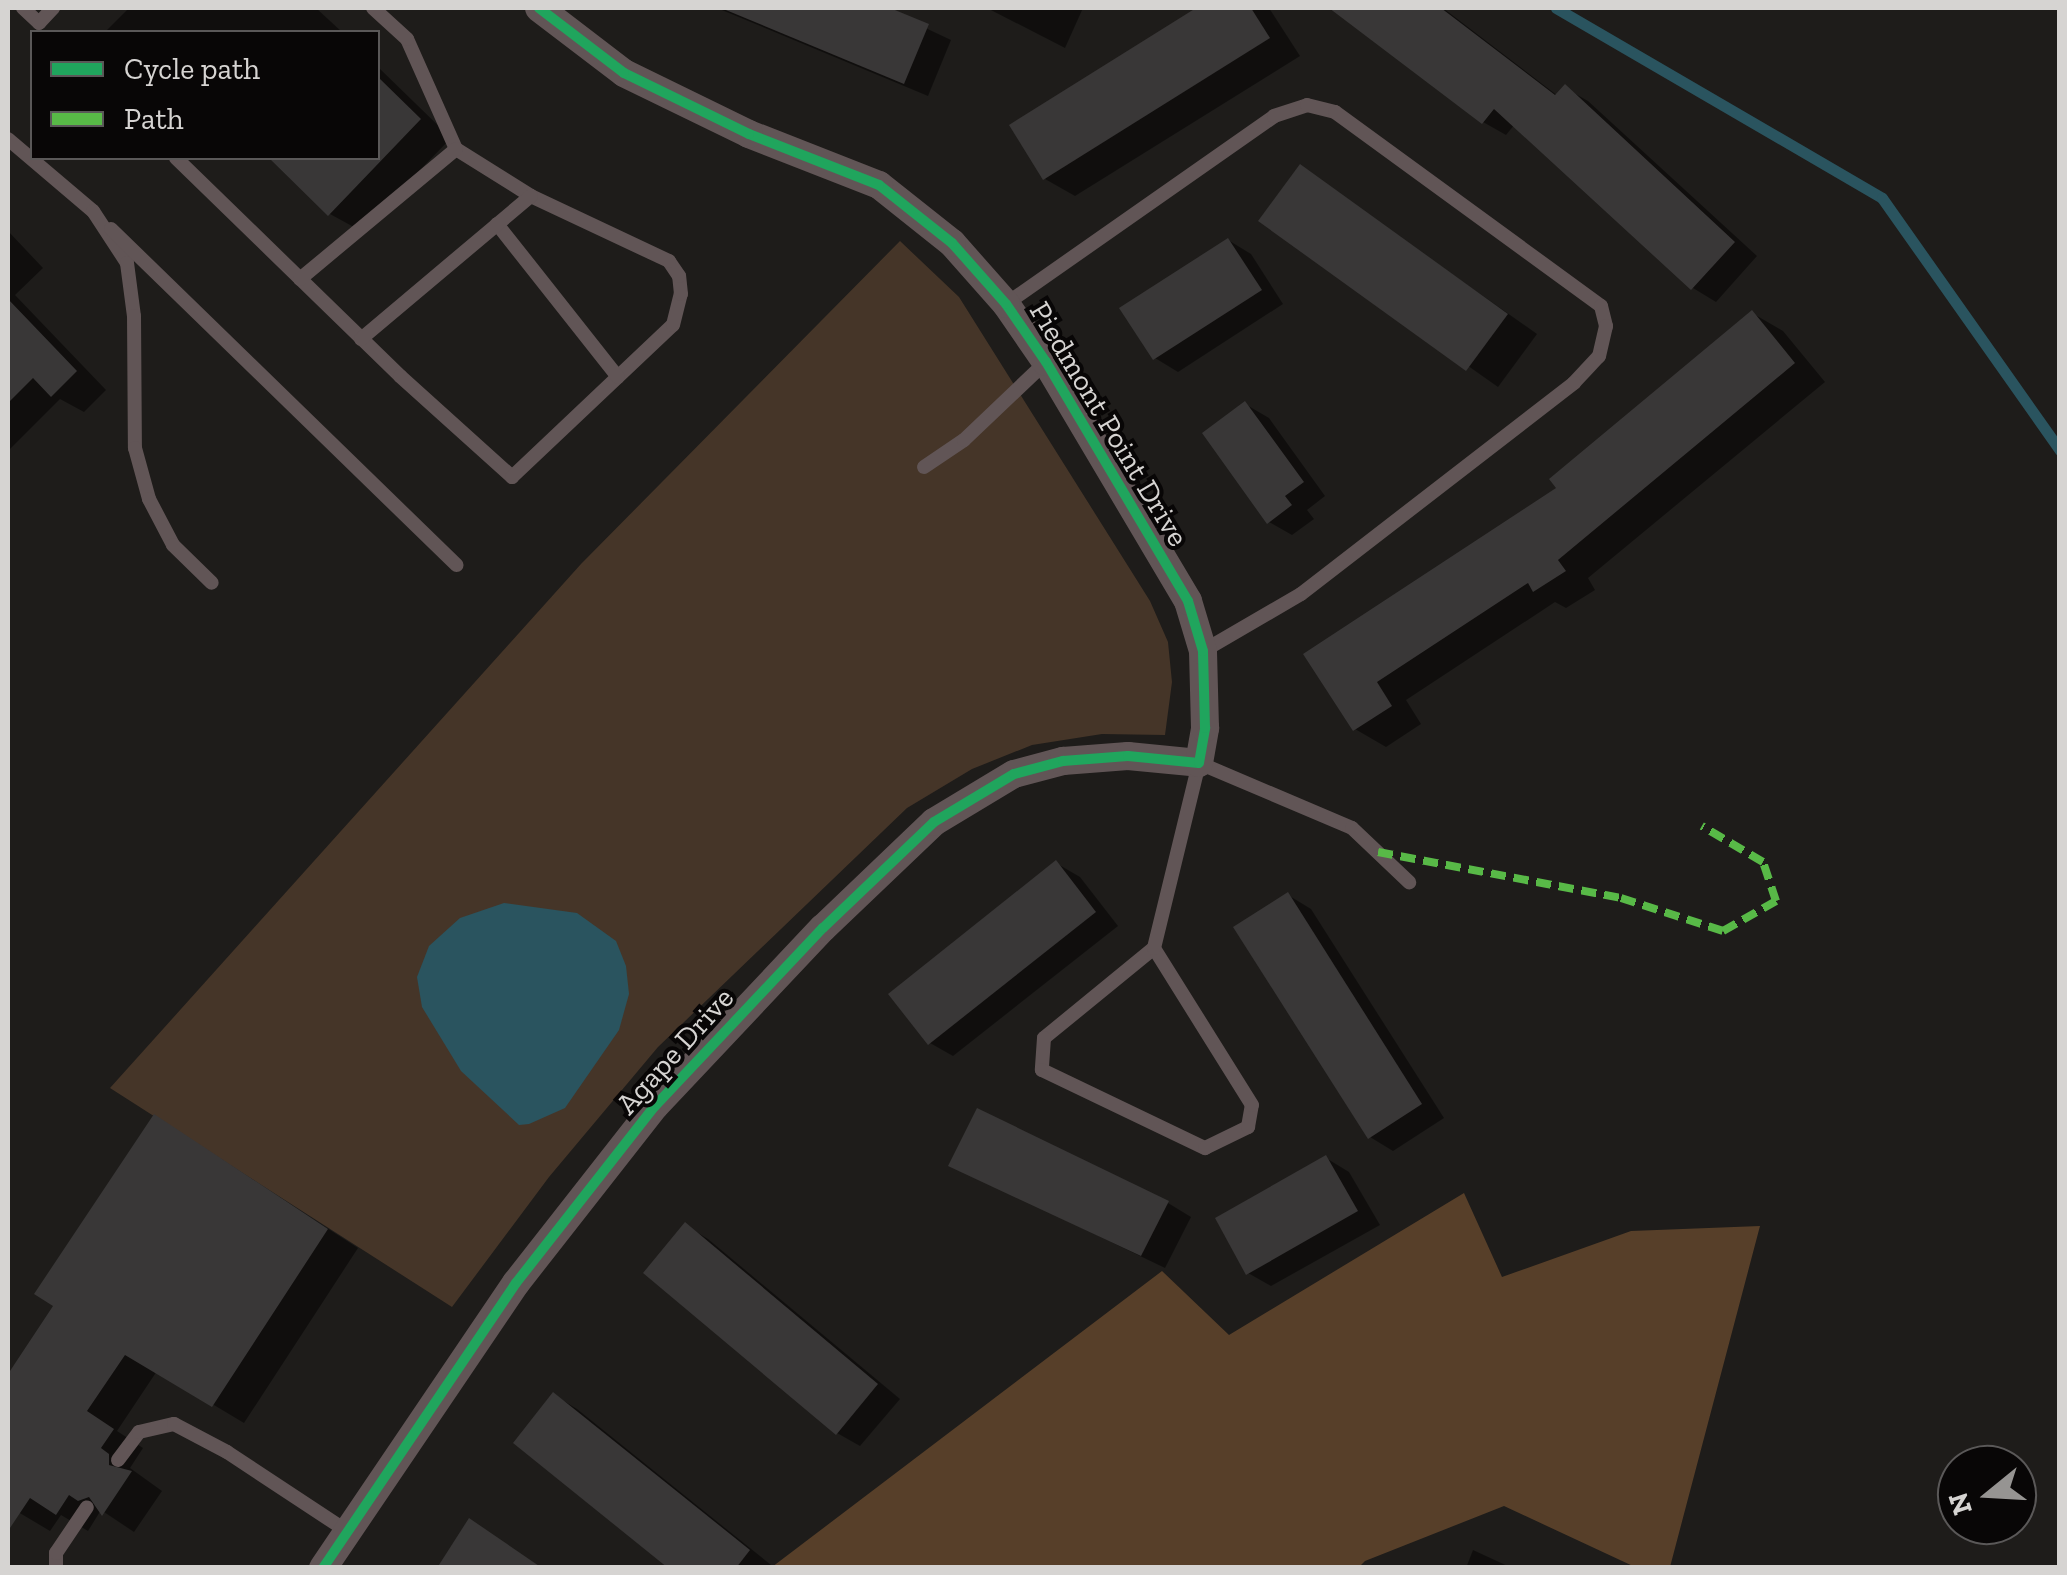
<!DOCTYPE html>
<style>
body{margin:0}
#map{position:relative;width:2067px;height:1575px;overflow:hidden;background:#1e1c1a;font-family:"Zilla Slab",serif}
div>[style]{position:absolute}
.green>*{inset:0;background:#453528}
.forest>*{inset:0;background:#573f29}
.water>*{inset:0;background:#2a545f}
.shadow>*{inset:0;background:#0007}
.stream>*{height:11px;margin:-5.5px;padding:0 5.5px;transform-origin:5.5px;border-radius:5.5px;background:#2a545f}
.building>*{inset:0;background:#393737}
.service>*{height:14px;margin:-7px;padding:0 7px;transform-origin:7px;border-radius:7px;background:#615556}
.minor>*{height:28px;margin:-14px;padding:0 14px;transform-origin:14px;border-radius:14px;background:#615556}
.quiet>*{height:8px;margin-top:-4px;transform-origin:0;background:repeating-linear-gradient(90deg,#58b947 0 15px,transparent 0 23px)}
.cycleway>*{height:10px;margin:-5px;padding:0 5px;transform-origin:5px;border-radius:5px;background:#20a55d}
span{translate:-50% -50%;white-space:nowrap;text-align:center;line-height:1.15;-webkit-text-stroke:8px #080606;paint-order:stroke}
.street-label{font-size:30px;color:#d6d4d2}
.frame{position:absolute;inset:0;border:10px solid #d6d4d2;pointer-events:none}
.legend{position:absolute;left:30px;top:30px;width:350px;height:130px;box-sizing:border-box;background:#080606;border:2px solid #5a5858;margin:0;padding:12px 18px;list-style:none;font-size:30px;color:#d6d4d2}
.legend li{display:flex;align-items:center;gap:20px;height:50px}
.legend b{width:50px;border:2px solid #5a5858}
.north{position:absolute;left:1937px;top:1445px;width:100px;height:100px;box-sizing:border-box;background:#080606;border:2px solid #5a5858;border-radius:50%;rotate:252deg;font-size:28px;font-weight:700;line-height:40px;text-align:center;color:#d6d4d2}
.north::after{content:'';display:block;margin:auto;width:35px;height:45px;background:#969492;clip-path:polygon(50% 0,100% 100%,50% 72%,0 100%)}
</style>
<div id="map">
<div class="green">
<div style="clip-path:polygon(900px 241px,959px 297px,1150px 601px,1168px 642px,1172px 682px,1165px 735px,1102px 734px,1032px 745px,972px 769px,907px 808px,658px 1047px,549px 1177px,452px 1307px,110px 1088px,581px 564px)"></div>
</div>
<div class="forest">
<div style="clip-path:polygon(1464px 1193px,1502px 1277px,1631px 1231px,1760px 1226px,1670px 1567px,1635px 1567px,1504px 1506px,1365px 1561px,1359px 1567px,772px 1567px,1162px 1271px,1229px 1335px)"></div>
</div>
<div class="water">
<div style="clip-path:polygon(504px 903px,577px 913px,616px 941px,626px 966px,629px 994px,619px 1030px,565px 1108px,529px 1124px,519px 1125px,461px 1071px,422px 1007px,417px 977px,429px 946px,460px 918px)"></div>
</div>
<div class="shadow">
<div style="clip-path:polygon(129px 8px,316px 8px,342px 32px,105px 32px)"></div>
<div style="clip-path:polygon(717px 8px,883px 8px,951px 40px,928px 96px)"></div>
<div style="clip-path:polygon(987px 8px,1083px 8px,1065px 48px)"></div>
<div style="clip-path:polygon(1198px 8px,1269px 8px,1300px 56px,1075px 196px,1045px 179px)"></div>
<div style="clip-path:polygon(1333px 8px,1443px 8px,1558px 96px,1565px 88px,1588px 101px,1757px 256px,1716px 302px,1693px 288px,1515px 124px,1506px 135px,1483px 122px)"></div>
<div style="clip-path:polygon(378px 67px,451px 138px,361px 231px,330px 214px,272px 158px,378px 158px)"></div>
<div style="clip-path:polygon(1300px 167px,1537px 334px,1498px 387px,1261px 220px)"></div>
<div style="clip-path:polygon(8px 231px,43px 268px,15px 295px,106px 390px,84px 412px,60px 399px,8px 451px)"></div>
<div style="clip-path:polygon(1228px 240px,1251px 254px,1283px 304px,1178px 372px,1155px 358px)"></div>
<div style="clip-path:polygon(1752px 313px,1783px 331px,1825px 382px,1588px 578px,1595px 590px,1566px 608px,1555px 602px,1406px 700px,1421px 724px,1386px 747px,1355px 729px,1307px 654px,1560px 488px)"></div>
<div style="clip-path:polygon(1245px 404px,1269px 418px,1325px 496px,1307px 510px,1314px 519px,1292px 535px,1269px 522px)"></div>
<div style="clip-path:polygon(1056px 863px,1080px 877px,1118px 926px,953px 1056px,930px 1043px)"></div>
<div style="clip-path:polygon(1288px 895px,1311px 909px,1444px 1118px,1393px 1151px,1370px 1137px)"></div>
<div style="clip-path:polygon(155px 1117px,358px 1248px,244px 1423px,157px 1371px,117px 1431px,143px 1448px,130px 1468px,162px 1491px,134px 1532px,101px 1510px,88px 1531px,61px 1515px,50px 1531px,8px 1506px,8px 1378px,56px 1305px)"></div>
<div style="clip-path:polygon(1326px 1158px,1349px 1172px,1380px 1225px,1271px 1286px,1248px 1273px)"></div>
<div style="clip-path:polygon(951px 1165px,1168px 1203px,1191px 1217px,1165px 1268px)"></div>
<div style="clip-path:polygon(685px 1225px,708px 1239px,900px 1399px,860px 1446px,837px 1433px)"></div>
<div style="clip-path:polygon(554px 1395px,577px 1409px,771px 1565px,672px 1568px)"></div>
<div style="clip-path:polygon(1473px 1550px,1512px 1568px,1466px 1568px)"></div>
</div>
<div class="stream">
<div style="left:1556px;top:8px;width:377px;rotate:30.2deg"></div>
<div style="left:1882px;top:198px;width:309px;rotate:54.8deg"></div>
</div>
<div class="building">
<div style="clip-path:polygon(721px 8px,890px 8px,929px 24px,904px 84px)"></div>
<div style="clip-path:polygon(1196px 8px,1251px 8px,1270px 38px,1043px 180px,1009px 125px)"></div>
<div style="clip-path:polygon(1329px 8px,1441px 8px,1555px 95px,1565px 84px,1735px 242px,1691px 290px,1494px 109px,1482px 124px)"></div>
<div style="clip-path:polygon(378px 77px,421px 119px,328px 216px,269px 158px,378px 158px)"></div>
<div style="clip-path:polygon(1300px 164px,1508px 314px,1466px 371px,1258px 221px)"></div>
<div style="clip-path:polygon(1228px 238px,1262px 290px,1153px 360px,1119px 308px)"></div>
<div style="clip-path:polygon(8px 299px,77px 371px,51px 397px,33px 378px,8px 403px)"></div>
<div style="clip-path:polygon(1752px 310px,1795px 363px,1558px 560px,1566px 571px,1533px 592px,1528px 583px,1377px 682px,1392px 706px,1353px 731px,1303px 654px,1556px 488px,1549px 479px)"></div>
<div style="clip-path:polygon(1245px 401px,1304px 482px,1285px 496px,1292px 505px,1267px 524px,1202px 433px)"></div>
<div style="clip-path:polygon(1056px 860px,1096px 912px,928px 1045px,888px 994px)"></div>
<div style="clip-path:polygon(1288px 892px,1422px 1104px,1368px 1139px,1233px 927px)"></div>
<div style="clip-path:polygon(977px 1108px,1169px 1201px,1141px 1256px,948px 1166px)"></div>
<div style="clip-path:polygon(154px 1114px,328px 1229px,212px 1407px,125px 1355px,87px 1411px,114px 1429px,101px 1448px,109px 1454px,109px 1465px,132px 1471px,102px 1516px,89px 1497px,78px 1501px,69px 1495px,56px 1515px,30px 1498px,8px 1531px,8px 1374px,53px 1306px,34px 1294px)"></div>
<div style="clip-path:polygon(1326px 1155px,1358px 1211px,1246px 1275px,1215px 1218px)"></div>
<div style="clip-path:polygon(685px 1222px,878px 1384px,836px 1435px,643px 1273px)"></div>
<div style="clip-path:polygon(553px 1392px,750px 1550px,736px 1568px,668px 1568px,513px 1443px)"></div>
<div style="clip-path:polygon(469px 1518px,542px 1568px,437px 1568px)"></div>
</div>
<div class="service">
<div style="left:23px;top:8px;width:22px;rotate:43deg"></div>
<div style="left:39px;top:23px;width:21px;rotate:-47deg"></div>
<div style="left:8px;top:139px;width:111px;rotate:40.3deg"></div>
<div style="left:93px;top:211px;width:62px;rotate:56.8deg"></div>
<div style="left:127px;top:263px;width:53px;rotate:82.5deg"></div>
<div style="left:134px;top:316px;width:132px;rotate:89.6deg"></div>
<div style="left:135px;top:448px;width:53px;rotate:74.6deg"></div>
<div style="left:149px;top:499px;width:52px;rotate:62.4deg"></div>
<div style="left:173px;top:545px;width:54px;rotate:44.3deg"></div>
<div style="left:176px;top:158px;width:313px;rotate:44.2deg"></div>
<div style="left:400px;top:376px;width:151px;rotate:42deg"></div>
<div style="left:512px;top:477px;width:221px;rotate:-43.4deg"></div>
<div style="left:673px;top:325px;width:32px;rotate:-76deg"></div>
<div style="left:681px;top:294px;width:18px;rotate:-96deg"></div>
<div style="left:679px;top:276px;width:18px;rotate:-124deg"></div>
<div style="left:669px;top:261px;width:153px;rotate:-154.8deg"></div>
<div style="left:531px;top:196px;width:89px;rotate:-147.9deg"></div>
<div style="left:456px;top:149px;width:120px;rotate:-114deg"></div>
<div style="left:407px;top:39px;width:46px;rotate:-137.6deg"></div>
<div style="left:497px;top:224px;width:195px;rotate:51.7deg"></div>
<div style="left:111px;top:229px;width:482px;rotate:44.2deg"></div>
<div style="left:300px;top:279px;width:203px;rotate:-39.8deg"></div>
<div style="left:1006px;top:304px;width:327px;rotate:-35deg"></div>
<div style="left:1274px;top:116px;width:35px;rotate:-18deg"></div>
<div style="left:1307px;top:105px;width:29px;rotate:14deg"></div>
<div style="left:1335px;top:112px;width:329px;rotate:36.1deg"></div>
<div style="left:1601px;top:306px;width:21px;rotate:76deg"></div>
<div style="left:1606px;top:326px;width:31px;rotate:103deg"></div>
<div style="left:1599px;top:356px;width:37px;rotate:133deg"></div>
<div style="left:1574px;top:383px;width:345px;rotate:142.3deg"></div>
<div style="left:1301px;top:594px;width:113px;rotate:149.8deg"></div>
<div style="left:361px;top:339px;width:222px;rotate:-40.1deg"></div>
<div style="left:924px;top:467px;width:48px;rotate:-34deg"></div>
<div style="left:964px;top:440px;width:113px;rotate:-43.6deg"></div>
<div style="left:1154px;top:948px;width:142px;rotate:140.7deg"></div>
<div style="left:1044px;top:1038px;width:32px;rotate:94deg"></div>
<div style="left:1042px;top:1070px;width:181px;rotate:25.6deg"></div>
<div style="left:1205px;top:1148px;width:48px;rotate:-26deg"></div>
<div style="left:1248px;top:1127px;width:22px;rotate:-80deg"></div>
<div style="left:1252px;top:1105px;width:185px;rotate:-122deg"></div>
<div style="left:1154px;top:948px;width:190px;rotate:-76.3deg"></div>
<div style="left:1199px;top:763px;width:166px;rotate:23deg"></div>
<div style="left:1352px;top:828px;width:79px;rotate:43.5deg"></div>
<div style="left:118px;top:1460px;width:35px;rotate:-53deg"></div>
<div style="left:139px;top:1432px;width:36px;rotate:-13deg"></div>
<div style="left:174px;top:1424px;width:60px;rotate:27.8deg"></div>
<div style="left:227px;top:1452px;width:144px;rotate:33.4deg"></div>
<div style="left:56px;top:1568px;width:15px;rotate:-90deg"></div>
<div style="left:56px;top:1553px;width:55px;rotate:-56deg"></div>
</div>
<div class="minor">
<div style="left:323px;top:1568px;width:344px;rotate:-55.9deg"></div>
<div style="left:516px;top:1283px;width:225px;rotate:-51.9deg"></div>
<div style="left:655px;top:1106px;width:245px;rotate:-46.7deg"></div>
<div style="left:823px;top:928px;width:153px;rotate:-43.7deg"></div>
<div style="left:934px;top:822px;width:93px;rotate:-31deg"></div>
<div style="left:1014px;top:774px;width:51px;rotate:-14.9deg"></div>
<div style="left:1063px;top:761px;width:65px;rotate:-4.4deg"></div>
<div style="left:1128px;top:756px;width:71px;rotate:5.6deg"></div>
<div style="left:1199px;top:763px;width:36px;rotate:-80deg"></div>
<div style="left:1205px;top:728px;width:77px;rotate:-91.5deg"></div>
<div style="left:1203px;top:651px;width:52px;rotate:-106.7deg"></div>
<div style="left:1188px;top:601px;width:278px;rotate:-120.7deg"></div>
<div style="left:1046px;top:362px;width:70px;rotate:-124.6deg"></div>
<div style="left:1006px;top:304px;width:81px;rotate:-131.5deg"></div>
<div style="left:952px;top:243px;width:93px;rotate:-141.5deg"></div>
<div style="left:879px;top:185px;width:140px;rotate:-158.6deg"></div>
<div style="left:749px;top:134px;width:139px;rotate:-154deg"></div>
<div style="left:624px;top:73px;width:107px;rotate:-142.6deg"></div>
</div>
<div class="quiet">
<div style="left:1378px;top:852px;width:247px;rotate:10.7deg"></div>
<div style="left:1621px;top:898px;width:107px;rotate:17.9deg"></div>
<div style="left:1723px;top:931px;width:61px;rotate:-29.5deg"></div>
<div style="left:1776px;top:901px;width:41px;rotate:-108.4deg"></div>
<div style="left:1763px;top:862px;width:71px;rotate:-149.5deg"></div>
</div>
<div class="cycleway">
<div style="left:323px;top:1568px;width:344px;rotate:-55.9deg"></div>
<div style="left:516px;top:1283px;width:225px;rotate:-51.9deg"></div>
<div style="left:655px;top:1106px;width:245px;rotate:-46.7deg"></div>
<div style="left:823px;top:928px;width:153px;rotate:-43.7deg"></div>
<div style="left:934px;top:822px;width:93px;rotate:-31deg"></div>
<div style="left:1014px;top:774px;width:51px;rotate:-14.9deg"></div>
<div style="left:1063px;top:761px;width:65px;rotate:-4.4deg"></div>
<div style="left:1128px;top:756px;width:71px;rotate:5.6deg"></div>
<div style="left:1199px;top:763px;width:36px;rotate:-80deg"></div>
<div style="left:1205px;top:728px;width:77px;rotate:-91.5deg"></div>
<div style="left:1203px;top:651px;width:52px;rotate:-106.7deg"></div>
<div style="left:1188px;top:601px;width:278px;rotate:-120.7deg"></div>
<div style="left:1046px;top:362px;width:70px;rotate:-124.6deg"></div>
<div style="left:1006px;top:304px;width:81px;rotate:-131.5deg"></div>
<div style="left:952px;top:243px;width:93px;rotate:-141.5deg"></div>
<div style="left:879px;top:185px;width:140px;rotate:-158.6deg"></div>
<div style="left:749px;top:134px;width:139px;rotate:-154deg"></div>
<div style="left:624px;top:73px;width:107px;rotate:-142.6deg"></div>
</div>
<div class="street-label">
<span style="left:1109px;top:424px;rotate:59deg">Piedmont Point Drive</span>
<span style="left:675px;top:1051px;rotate:-48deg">Agape Drive</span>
</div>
<div class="frame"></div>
<ul class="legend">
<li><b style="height:12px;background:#20a55d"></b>Cycle path</li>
<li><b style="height:12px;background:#58b947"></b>Path</li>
</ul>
<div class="north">N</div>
</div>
